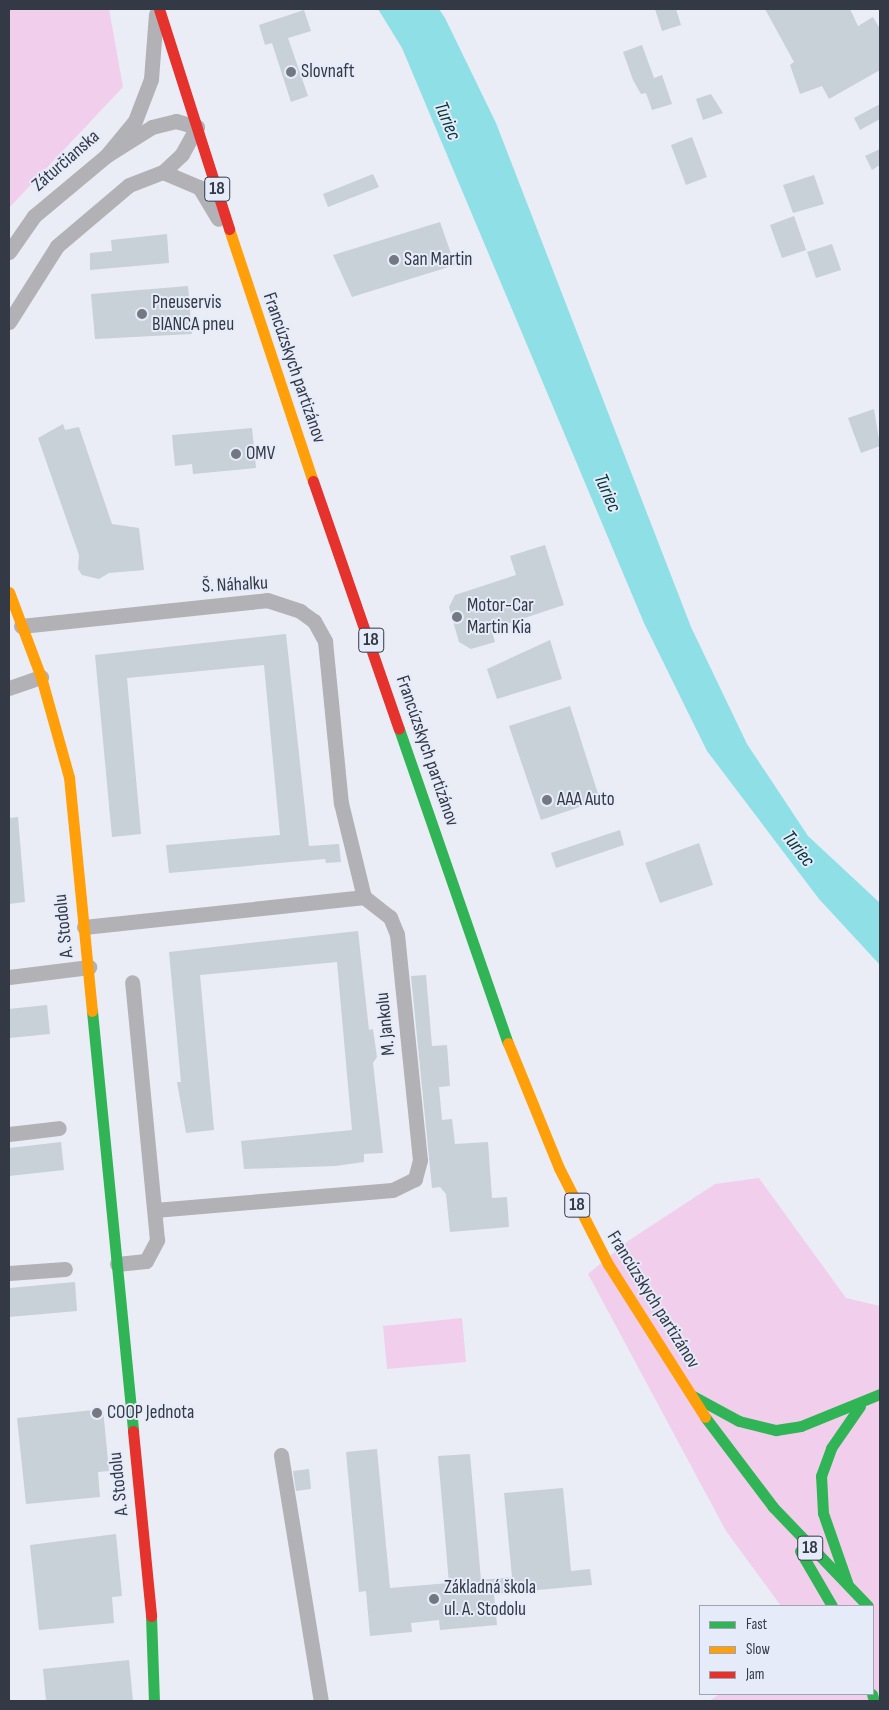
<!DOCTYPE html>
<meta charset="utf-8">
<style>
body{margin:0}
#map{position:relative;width:889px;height:1710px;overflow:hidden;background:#eaedf5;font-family:"Sofia Sans Condensed",sans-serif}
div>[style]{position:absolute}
.green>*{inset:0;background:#f2ceed}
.water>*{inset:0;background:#8ee0e6}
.building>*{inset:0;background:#c8d0d8}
.street>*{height:15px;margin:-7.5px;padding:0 7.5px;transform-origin:7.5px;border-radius:7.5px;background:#b2b1b6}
.fast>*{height:11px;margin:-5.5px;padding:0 5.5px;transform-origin:5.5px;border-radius:5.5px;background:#30b455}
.slow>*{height:11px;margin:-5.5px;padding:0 5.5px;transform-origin:5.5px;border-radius:5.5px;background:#ff9f0a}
.jam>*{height:11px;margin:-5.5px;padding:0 5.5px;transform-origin:5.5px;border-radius:5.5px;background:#e5322d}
.dots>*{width:14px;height:14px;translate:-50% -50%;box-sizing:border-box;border:2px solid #e6ebf9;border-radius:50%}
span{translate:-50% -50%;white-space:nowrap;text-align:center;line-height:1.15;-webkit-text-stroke:4px #e6ebf9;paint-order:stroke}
.shield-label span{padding:1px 4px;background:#e6ebf9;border:1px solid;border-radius:4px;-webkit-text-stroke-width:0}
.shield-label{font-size:18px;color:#343946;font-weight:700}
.poi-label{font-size:19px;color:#343946}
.left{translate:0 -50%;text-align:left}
.street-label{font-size:19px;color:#343946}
.water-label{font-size:20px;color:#00383b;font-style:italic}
.frame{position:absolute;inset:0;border:10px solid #343946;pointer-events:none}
.legend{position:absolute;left:699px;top:1605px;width:175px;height:90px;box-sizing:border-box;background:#e6ebf9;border:1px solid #9fa4b1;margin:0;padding:6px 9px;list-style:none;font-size:15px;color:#343946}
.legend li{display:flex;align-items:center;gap:10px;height:25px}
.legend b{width:25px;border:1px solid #9fa4b1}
</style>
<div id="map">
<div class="green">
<div style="clip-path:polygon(9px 9px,109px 9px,123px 87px,9px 208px)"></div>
<div style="clip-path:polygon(759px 1178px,846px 1298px,880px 1306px,880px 1701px,709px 1701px,720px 1694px,873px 1694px,873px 1606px,781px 1606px,726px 1531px,588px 1274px,628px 1241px,715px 1184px)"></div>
<div style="clip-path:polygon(462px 1318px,466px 1362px,387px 1369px,383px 1326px)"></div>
</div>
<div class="water">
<div style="clip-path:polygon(378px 9px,439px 9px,445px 18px,496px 123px,691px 627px,747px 744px,808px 836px,880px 903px,880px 965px,819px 899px,707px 751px,644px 623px,402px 48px)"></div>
</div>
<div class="building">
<div style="clip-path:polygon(655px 9px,676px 9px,681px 25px,662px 31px)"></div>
<div style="clip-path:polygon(765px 9px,850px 9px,858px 26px,873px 17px,880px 29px,880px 70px,829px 99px,822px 86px,800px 94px,790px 65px,794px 62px)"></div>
<div style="clip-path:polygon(304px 10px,311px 31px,288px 38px,308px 96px,291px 102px,272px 43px,265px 45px,259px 25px)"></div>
<div style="clip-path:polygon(642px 45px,654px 78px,662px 75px,672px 104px,652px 110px,646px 93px,641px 94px,633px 80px,623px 52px)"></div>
<div style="clip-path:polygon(711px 94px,723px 113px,703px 120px,696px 99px)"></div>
<div style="clip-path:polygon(880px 104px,880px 119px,860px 130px,854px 118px)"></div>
<div style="clip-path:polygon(692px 137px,707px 177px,686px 185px,671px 145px)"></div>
<div style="clip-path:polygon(880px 149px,880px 165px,872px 170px,865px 156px)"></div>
<div style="clip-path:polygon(373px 174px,379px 187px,328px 207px,323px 194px)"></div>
<div style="clip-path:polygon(814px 175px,824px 204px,793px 213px,783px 185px)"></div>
<div style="clip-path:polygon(794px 216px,806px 250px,782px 258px,770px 225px)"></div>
<div style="clip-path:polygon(440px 222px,455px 265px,352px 297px,333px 255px)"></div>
<div style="clip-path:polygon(167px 234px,169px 263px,90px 270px,90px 253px,112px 251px,111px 240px)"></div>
<div style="clip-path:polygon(832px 244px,841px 270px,816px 278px,807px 252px)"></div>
<div style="clip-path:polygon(188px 286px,192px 334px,95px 339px,91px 294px)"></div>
<div style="clip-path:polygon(874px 409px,880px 446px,861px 453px,848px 418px)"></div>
<div style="clip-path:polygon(63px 424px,65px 430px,79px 427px,112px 524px,139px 528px,144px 570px,109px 573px,99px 579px,82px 575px,78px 569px,79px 555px,38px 438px)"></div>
<div style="clip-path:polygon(252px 428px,256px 468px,193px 474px,192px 464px,175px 466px,172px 435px)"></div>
<div style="clip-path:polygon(545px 545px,564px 605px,491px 629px,495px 642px,471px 649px,459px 642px,449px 607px,455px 595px,516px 575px,510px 556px)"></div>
<div style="clip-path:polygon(286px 634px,309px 846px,339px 844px,341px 862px,326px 863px,325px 859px,169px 873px,166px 845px,280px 835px,264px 665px,127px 678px,141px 834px,112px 837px,95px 655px)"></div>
<div style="clip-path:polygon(550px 640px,562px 679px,497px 699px,487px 669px)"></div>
<div style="clip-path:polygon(570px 706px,600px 800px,541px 820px,509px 726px)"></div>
<div style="clip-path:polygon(18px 817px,25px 902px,9px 904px,9px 818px)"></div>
<div style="clip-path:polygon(620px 830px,624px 845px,556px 868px,551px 853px)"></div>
<div style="clip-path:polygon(699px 843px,713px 885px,660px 903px,645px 863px)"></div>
<div style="clip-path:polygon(358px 931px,369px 1030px,373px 1029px,377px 1057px,373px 1063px,383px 1153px,364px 1154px,364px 1162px,335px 1166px,244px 1169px,241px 1141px,352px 1130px,337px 962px,200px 975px,214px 1130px,186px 1133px,177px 1082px,181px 1082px,169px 952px)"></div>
<div style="clip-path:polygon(426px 975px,432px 1046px,447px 1045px,450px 1086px,439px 1087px,442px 1120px,452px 1119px,455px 1144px,488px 1142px,492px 1198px,507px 1197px,509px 1227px,450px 1232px,446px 1194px,440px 1187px,432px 1188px,411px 976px)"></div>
<div style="clip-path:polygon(47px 1005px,50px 1034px,9px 1038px,9px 1009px)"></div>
<div style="clip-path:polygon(61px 1142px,64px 1170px,9px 1176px,9px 1148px)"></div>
<div style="clip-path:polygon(75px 1282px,77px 1311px,9px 1317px,9px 1288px)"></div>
<div style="clip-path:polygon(103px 1409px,109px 1471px,98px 1472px,100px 1497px,26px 1504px,17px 1418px)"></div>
<div style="clip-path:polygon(377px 1449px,390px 1588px,449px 1583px,438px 1456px,470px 1454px,481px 1580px,512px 1577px,504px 1493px,563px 1488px,571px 1571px,590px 1569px,592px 1585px,494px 1594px,497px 1625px,440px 1630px,439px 1620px,411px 1623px,412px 1632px,370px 1636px,366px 1591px,359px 1592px,346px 1452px)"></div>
<div style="clip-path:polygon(309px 1469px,311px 1489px,296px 1491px,293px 1471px)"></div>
<div style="clip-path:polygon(116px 1534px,122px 1596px,112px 1597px,114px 1623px,39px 1630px,30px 1545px)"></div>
<div style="clip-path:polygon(129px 1660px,133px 1701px,46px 1701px,43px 1669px)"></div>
</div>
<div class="street">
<div style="left:163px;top:172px;width:39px;rotate:23deg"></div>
<div style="left:199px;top:187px;width:37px;rotate:59deg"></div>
<div style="left:9px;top:252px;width:44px;rotate:-55.2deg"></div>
<div style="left:34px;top:216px;width:94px;rotate:-39.8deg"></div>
<div style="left:106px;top:156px;width:45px;rotate:-50.4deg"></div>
<div style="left:135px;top:121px;width:45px;rotate:-69.1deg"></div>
<div style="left:151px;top:79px;width:65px;rotate:-85.6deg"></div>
<div style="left:9px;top:322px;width:90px;rotate:-57.7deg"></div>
<div style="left:57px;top:246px;width:94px;rotate:-40.3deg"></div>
<div style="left:129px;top:185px;width:36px;rotate:-21deg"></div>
<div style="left:163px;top:172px;width:26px;rotate:-43deg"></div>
<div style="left:182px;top:154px;width:31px;rotate:-61deg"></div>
<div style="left:197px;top:127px;width:22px;rotate:-164deg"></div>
<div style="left:176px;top:121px;width:25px;rotate:166deg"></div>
<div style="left:152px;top:127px;width:54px;rotate:147.8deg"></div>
<div style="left:21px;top:626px;width:247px;rotate:-6deg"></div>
<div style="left:267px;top:600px;width:35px;rotate:18deg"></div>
<div style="left:300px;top:611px;width:17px;rotate:36deg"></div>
<div style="left:314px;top:621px;width:23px;rotate:61deg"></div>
<div style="left:325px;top:641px;width:163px;rotate:84.4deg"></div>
<div style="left:341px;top:803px;width:97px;rotate:76.3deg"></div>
<div style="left:9px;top:688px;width:34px;rotate:-19deg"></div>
<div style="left:84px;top:927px;width:282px;rotate:-6.1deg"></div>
<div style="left:364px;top:897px;width:33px;rotate:38deg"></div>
<div style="left:390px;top:917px;width:18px;rotate:68deg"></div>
<div style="left:397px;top:934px;width:227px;rotate:84.2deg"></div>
<div style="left:420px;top:1160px;width:20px;rotate:105deg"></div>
<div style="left:415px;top:1179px;width:25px;rotate:154deg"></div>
<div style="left:392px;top:1190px;width:238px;rotate:175.2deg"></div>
<div style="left:9px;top:977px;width:81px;rotate:-7.1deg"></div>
<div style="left:9px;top:1134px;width:50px;rotate:-6.8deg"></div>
<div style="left:117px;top:1264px;width:29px;rotate:-6deg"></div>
<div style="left:146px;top:1261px;width:24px;rotate:-62deg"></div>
<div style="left:157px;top:1240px;width:259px;rotate:-95.5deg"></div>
<div style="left:9px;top:1273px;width:56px;rotate:-4.1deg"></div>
<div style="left:281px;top:1455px;width:249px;rotate:80.8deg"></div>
</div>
<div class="fast">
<div style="left:399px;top:729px;width:332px;rotate:70.9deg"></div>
<div style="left:92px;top:1011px;width:422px;rotate:84.4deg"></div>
<div style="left:693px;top:1396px;width:52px;rotate:28.5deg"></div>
<div style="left:739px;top:1421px;width:38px;rotate:14deg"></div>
<div style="left:776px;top:1430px;width:25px;rotate:-9deg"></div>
<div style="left:801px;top:1426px;width:85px;rotate:-22.1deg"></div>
<div style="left:705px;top:1417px;width:113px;rotate:52.9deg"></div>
<div style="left:773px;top:1507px;width:137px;rotate:46.2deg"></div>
<div style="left:800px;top:1551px;width:64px;rotate:59.8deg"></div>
<div style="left:847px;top:1582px;width:73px;rotate:-109.2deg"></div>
<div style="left:823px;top:1513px;width:37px;rotate:-93deg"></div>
<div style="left:821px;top:1476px;width:30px;rotate:-70deg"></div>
<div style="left:831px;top:1448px;width:51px;rotate:-55.4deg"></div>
<div style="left:151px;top:1616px;width:85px;rotate:88deg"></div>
<div style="left:872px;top:1694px;width:7px;rotate:74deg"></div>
</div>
<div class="slow">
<div style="left:229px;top:229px;width:266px;rotate:71.6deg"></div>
<div style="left:9px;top:592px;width:91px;rotate:69.4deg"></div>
<div style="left:41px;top:677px;width:104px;rotate:74.4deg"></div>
<div style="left:69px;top:777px;width:235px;rotate:84.4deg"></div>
<div style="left:508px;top:1043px;width:135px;rotate:67.8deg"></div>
<div style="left:559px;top:1168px;width:108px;rotate:63deg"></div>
<div style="left:608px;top:1264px;width:181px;rotate:57.6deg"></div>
</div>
<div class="jam">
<div style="left:159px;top:9px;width:231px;rotate:72.3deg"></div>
<div style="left:313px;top:481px;width:262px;rotate:70.9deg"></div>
<div style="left:133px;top:1431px;width:186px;rotate:84.4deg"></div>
</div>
<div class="dots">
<div style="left:291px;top:72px;background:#747883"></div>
<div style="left:394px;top:260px;background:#747883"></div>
<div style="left:142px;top:314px;background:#747883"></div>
<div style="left:236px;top:454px;background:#747883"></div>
<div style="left:457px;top:617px;background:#747883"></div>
<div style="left:547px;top:800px;background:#747883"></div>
<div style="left:97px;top:1413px;background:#747883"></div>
<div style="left:434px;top:1599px;background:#747883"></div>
</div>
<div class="shield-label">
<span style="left:217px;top:189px">18</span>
<span style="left:371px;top:640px">18</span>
<span style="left:577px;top:1205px">18</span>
<span style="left:810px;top:1548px">18</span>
</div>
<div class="poi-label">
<span class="left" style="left:301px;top:72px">Slovnaft</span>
<span class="left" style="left:404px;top:260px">San Martin</span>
<span class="left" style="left:152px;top:314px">Pneuservis<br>BIANCA pneu</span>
<span class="left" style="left:246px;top:454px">OMV</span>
<span class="left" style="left:467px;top:617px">Motor-Car<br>Martin Kia</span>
<span class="left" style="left:557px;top:800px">AAA Auto</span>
<span class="left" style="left:107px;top:1413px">COOP Jednota</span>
<span class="left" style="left:444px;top:1599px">Základná škola<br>ul. A. Stodolu</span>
</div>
<div class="street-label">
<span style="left:66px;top:161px;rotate:-41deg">Záturčianska</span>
<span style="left:294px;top:368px;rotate:71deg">Francúzskych partizánov</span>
<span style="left:235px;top:585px;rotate:-3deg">Š. Náhalku</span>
<span style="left:427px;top:751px;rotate:71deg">Francúzskych partizánov</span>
<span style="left:64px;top:926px;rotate:-96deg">A. Stodolu</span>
<span style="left:386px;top:1024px;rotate:-96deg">M. Jankolu</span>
<span style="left:653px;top:1300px;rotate:58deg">Francúzskych partizánov</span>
<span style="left:119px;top:1484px;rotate:-96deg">A. Stodolu</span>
</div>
<div class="water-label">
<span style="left:447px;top:121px;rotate:67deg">Turiec</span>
<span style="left:607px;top:493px;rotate:66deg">Turiec</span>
<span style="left:798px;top:849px;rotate:52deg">Turiec</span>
</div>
<div class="frame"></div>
<ul class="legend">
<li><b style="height:6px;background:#30b455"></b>Fast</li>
<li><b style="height:6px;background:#ff9f0a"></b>Slow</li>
<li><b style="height:6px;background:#e5322d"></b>Jam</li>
</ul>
</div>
